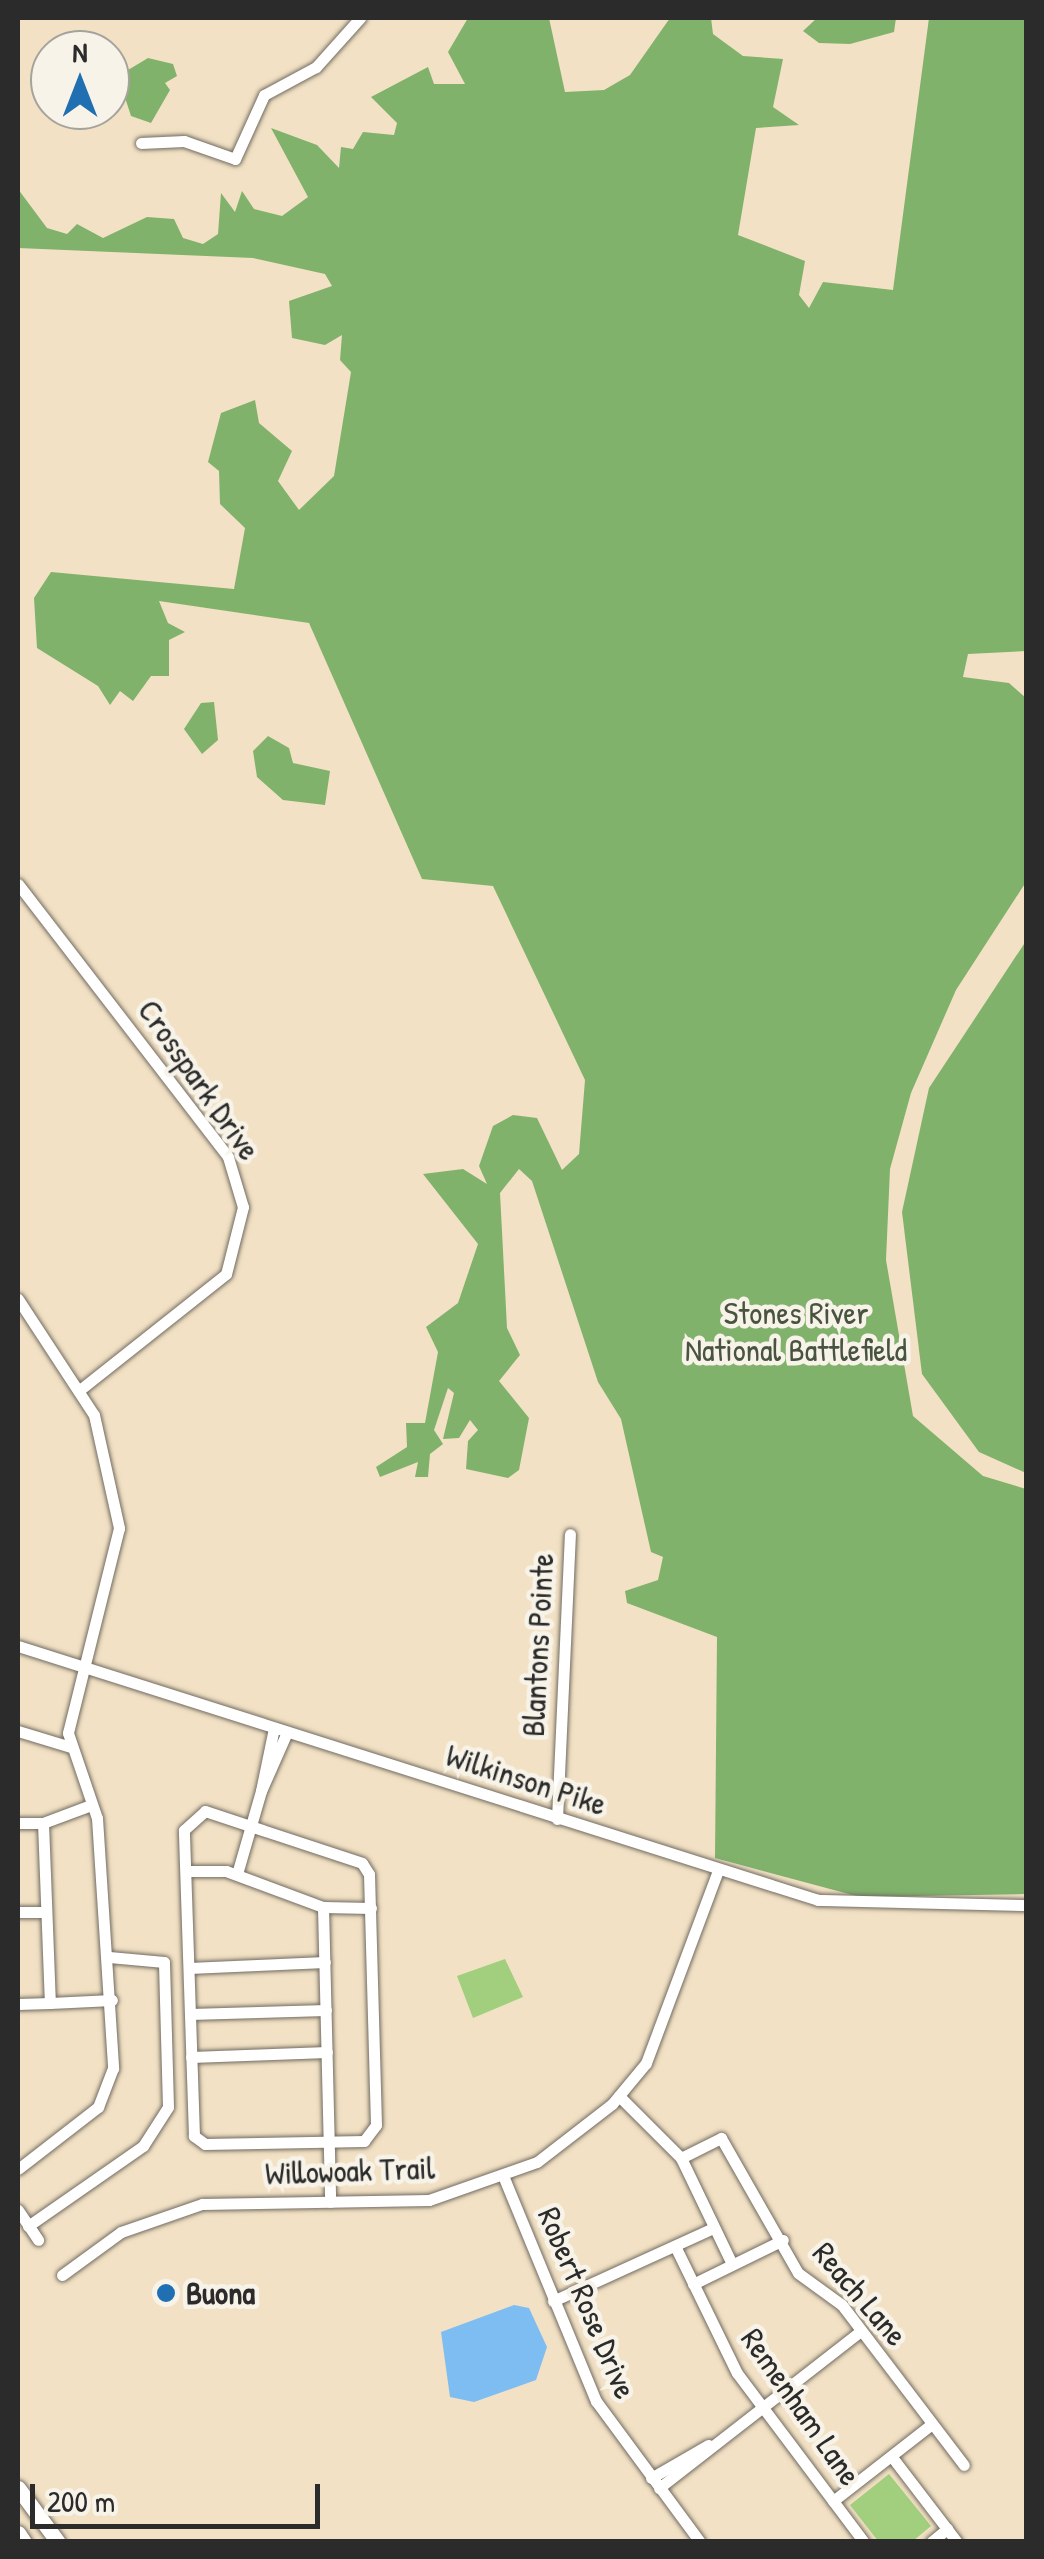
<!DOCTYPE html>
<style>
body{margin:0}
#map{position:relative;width:1044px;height:2559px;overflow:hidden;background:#f2e1c4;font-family:"Patrick Hand",sans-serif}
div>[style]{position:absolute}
.green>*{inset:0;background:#a1cf7d}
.forest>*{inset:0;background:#80b26c}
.water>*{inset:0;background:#7ebdf2}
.roads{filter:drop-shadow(0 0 2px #716b61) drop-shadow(0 0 2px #716b61)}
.minor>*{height:11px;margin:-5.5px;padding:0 5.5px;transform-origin:5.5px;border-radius:5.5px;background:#fff}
.secondary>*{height:15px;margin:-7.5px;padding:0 7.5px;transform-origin:7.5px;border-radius:7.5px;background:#fff}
.dots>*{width:28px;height:28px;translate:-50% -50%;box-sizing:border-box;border:5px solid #f7f3e8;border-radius:50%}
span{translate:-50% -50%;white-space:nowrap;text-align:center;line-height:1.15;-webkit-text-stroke:9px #f7f3e8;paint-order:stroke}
.street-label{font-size:32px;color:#2b2b2b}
.park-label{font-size:32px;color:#485440}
.poi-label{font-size:32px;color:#2b2b2b;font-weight:700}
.left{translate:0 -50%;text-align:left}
.frame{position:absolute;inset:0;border:20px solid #2b2b2b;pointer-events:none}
.north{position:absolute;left:30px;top:30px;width:100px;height:100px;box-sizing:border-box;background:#f7f3e8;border:2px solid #a5a39c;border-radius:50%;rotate:0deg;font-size:28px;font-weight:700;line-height:40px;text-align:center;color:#2b2b2b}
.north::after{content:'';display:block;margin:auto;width:35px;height:45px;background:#1f6fb2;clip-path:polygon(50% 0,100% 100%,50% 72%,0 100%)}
.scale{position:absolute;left:30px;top:2484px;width:290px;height:45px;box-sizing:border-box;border:5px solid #2b2b2b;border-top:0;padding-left:12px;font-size:30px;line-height:35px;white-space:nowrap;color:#2b2b2b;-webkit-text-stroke:8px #f7f3e8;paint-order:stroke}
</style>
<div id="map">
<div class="green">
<div style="clip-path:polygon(505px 1959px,523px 1997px,473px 2018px,457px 1976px)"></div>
<div style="clip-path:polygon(889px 2474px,931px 2526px,913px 2541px,878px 2541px,850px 2505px)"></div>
</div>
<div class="forest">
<div style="clip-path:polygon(468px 18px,549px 18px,565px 92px,604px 90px,630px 75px,670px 18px,711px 18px,713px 34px,743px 56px,783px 59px,773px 107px,799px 125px,756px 128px,738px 235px,805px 261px,799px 295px,809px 308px,823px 282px,893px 290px,929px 18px,1026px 18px,1026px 651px,968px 654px,963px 677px,1009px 683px,1026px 698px,1026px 882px,956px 990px,911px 1093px,890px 1169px,886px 1260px,913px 1416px,983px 1476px,1026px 1489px,1026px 1894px,860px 1897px,715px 1858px,717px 1637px,627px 1603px,625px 1591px,658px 1580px,663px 1557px,651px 1552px,621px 1419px,598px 1382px,532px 1181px,519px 1169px,500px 1193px,507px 1328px,520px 1355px,499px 1381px,529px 1418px,519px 1470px,508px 1478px,466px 1469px,468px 1441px,478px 1430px,470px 1420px,459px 1438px,443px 1439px,454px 1393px,448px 1388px,434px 1430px,443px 1444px,430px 1454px,428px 1477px,415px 1477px,418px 1462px,380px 1477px,376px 1467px,407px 1447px,406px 1423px,425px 1423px,438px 1352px,426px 1327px,458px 1303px,478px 1244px,423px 1174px,463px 1169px,487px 1184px,479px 1166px,493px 1126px,513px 1115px,537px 1118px,562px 1170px,579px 1154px,585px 1080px,493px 886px,422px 879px,309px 623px,159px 601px,168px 623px,185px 632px,169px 640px,169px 676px,151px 676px,133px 701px,120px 691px,110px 705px,98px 686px,37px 648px,34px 598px,51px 572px,234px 589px,245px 528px,220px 504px,219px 471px,208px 462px,221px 413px,255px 400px,259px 423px,292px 451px,278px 481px,299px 510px,334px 476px,351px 372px,340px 360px,342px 335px,325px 345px,292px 338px,289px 301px,332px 286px,325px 274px,253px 258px,18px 248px,18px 189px,47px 228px,67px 234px,77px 224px,103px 238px,147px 217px,174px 219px,183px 238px,203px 244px,218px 234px,221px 193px,235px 212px,242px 191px,254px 209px,282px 216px,308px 197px,271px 128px,317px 145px,339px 168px,341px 147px,353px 149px,363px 132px,394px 135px,397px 123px,371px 97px,428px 67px,434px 84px,465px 84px,448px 52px)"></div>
<div style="clip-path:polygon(817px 18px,896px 18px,894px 32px,850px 44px,819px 43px,803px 31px)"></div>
<div style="clip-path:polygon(148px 58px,173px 64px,177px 76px,165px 83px,170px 90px,151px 123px,131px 116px,118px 76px)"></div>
<div style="clip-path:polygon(214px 702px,218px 740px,202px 754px,184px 729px,201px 703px)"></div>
<div style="clip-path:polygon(268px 736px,289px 748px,293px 763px,330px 771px,325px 805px,283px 800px,257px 777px,253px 751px)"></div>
<div style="clip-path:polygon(1026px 941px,1026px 1473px,979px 1452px,922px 1374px,902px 1212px,929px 1088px)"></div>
</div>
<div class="water">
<div style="clip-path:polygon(514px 2305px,529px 2308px,547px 2347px,536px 2380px,474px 2402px,450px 2397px,441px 2332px)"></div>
</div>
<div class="roads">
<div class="minor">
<div style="left:141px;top:143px;width:43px;rotate:-2.7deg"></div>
<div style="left:184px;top:141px;width:54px;rotate:19.4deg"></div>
<div style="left:235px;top:159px;width:70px;rotate:-65.6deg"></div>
<div style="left:264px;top:95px;width:59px;rotate:-28.3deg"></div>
<div style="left:316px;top:67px;width:66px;rotate:-48.1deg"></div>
<div style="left:18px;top:884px;width:344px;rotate:52.4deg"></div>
<div style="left:228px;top:1157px;width:52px;rotate:73.3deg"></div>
<div style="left:243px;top:1207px;width:69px;rotate:104.2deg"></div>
<div style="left:226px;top:1274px;width:184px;rotate:141.6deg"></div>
<div style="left:18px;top:1299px;width:139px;rotate:56.8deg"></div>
<div style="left:94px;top:1415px;width:116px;rotate:77.5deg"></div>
<div style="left:119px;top:1528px;width:211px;rotate:104deg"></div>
<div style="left:68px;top:1733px;width:90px;rotate:71.2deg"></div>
<div style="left:97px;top:1818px;width:251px;rotate:86.3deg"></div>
<div style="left:113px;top:2068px;width:42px;rotate:111deg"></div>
<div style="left:98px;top:2107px;width:101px;rotate:142.2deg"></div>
<div style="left:18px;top:1646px;width:839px;rotate:17.61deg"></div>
<div style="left:818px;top:1900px;width:208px;rotate:1.4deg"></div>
<div style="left:274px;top:1728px;width:64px;rotate:101.7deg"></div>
<div style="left:261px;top:1791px;width:64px;rotate:-66.2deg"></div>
<div style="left:18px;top:1731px;width:55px;rotate:16.8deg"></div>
<div style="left:91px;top:1805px;width:51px;rotate:159.4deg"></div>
<div style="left:43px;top:1823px;width:180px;rotate:87.8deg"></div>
<div style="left:50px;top:2003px;width:62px;rotate:-2.8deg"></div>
<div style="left:205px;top:1811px;width:165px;rotate:18.3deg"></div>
<div style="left:362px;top:1863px;width:13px;rotate:58deg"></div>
<div style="left:369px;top:1874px;width:251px;rotate:88.4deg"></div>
<div style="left:376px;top:2125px;width:20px;rotate:127deg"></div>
<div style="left:364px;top:2141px;width:159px;rotate:178.9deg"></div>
<div style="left:205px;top:2144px;width:14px;rotate:-144deg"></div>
<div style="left:194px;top:2136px;width:306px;rotate:-91.9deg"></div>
<div style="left:184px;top:1830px;width:28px;rotate:-42deg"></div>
<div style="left:557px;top:1819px;width:285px;rotate:-87.4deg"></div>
<div style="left:18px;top:1823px;width:25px"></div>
<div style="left:186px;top:1871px;width:40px"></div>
<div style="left:226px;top:1871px;width:103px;rotate:20.4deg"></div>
<div style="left:323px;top:1907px;width:295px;rotate:88.6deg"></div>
<div style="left:237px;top:1874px;width:86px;rotate:-73.9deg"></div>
<div style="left:323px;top:1907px;width:48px;rotate:1.2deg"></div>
<div style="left:18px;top:1912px;width:28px"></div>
<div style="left:189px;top:1968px;width:136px;rotate:-2.5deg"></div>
<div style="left:18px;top:2004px;width:32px;rotate:-2deg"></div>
<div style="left:190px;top:2014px;width:136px;rotate:-1.7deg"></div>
<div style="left:191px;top:2057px;width:136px;rotate:-2.1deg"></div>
<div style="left:619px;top:2096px;width:88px;rotate:45deg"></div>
<div style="left:681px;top:2158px;width:118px;rotate:64.3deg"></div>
<div style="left:681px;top:2158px;width:45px;rotate:-26.6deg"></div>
<div style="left:721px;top:2138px;width:155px;rotate:60.3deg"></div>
<div style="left:798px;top:2273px;width:54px;rotate:36deg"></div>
<div style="left:842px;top:2305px;width:201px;rotate:52.7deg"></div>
<div style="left:504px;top:2178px;width:241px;rotate:67.6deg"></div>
<div style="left:596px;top:2401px;width:175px;rotate:53.6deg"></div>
<div style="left:18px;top:2210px;width:36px;rotate:56deg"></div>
<div style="left:28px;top:2226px;width:140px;rotate:-34.8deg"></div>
<div style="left:143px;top:2146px;width:46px;rotate:-57.3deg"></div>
<div style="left:168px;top:2107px;width:145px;rotate:-91.6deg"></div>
<div style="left:164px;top:1962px;width:55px;rotate:-174.8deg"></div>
<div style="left:675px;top:2246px;width:141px;rotate:64deg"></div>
<div style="left:737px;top:2373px;width:211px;rotate:53.1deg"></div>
<div style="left:62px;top:2275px;width:73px;rotate:-36.1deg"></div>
<div style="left:121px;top:2232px;width:86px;rotate:-19.1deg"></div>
<div style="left:202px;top:2204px;width:227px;rotate:-1deg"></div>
<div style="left:429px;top:2200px;width:114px;rotate:-19.4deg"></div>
<div style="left:537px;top:2162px;width:95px;rotate:-37.7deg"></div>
<div style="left:612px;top:2104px;width:53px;rotate:-50.3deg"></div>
<div style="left:646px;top:2063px;width:206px;rotate:-69.5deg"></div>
<div style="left:693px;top:2284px;width:100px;rotate:-26.1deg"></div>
<div style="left:553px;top:2301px;width:176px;rotate:-24.5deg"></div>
<div style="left:892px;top:2457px;width:107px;rotate:52.6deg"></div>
<div style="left:651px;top:2478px;width:66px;rotate:-30.1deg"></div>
<div style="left:659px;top:2488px;width:256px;rotate:-37.9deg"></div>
<div style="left:833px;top:2501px;width:125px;rotate:-37.9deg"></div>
<div style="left:931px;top:2542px;width:21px;rotate:-39deg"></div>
</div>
<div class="secondary">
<div style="left:18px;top:2488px;width:67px;rotate:53.5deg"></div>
<div style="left:18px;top:2533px;width:11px;rotate:56deg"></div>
</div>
</div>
<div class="dots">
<div style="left:166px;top:2293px;background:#1f6fb2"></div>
</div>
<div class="street-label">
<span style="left:199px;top:1080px;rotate:55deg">Crosspark Drive</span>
<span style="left:538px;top:1645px;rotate:-87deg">Blantons Pointe</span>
<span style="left:526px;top:1780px;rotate:18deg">Wilkinson Pike</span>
<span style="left:350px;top:2171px;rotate:-2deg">Willowoak Trail</span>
<span style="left:860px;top:2294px;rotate:49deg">Reach Lane</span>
<span style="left:587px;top:2303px;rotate:67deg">Robert Rose Drive</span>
<span style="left:801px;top:2407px;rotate:55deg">Remenham Lane</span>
</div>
<div class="park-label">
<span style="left:796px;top:1332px">Stones River<br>National Battlefield</span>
</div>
<div class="poi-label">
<span class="left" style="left:186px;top:2293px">Buona</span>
</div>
<div class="frame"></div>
<div class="north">N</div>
<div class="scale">200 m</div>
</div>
